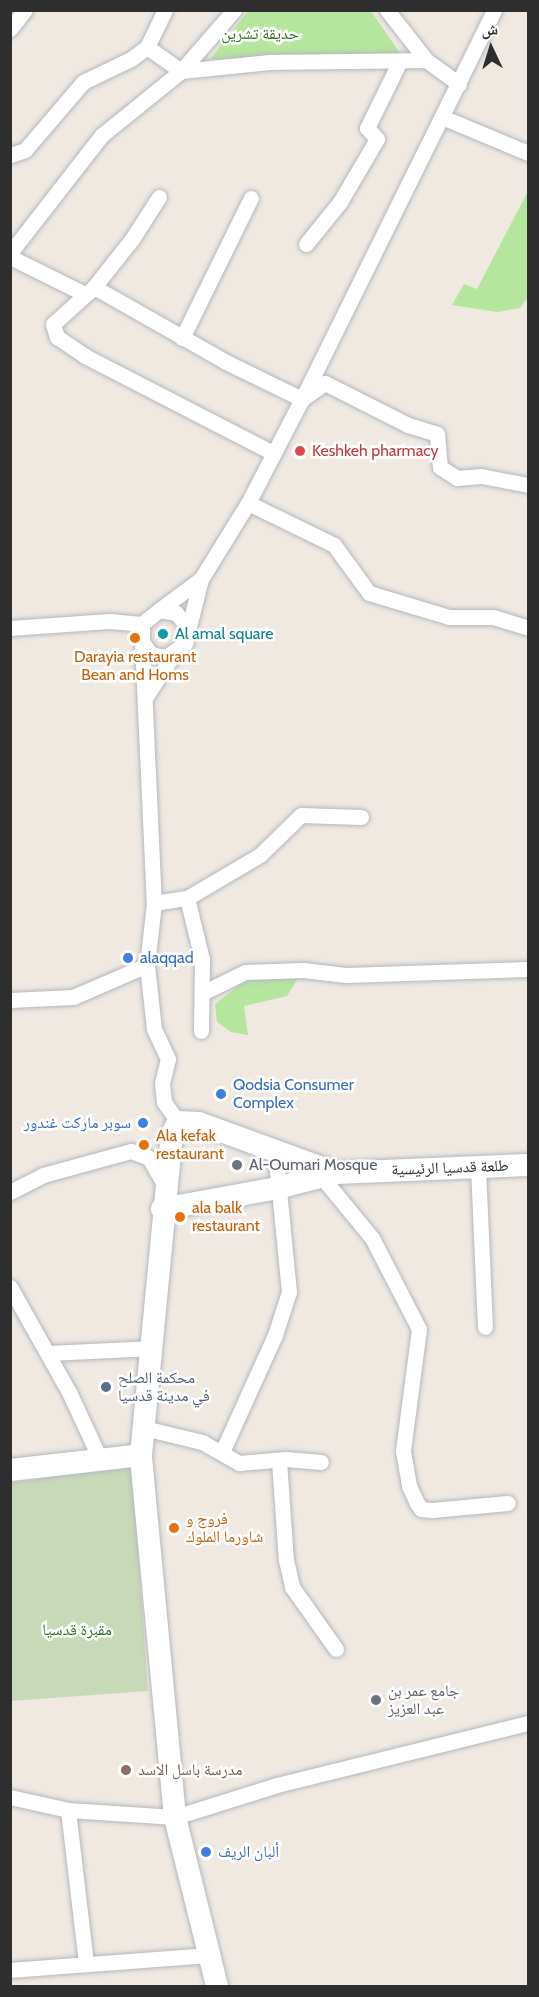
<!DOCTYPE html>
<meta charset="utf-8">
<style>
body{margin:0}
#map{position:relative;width:539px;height:1997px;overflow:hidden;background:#efe9e1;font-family:Cabin,"Noto Naskh Arabic",sans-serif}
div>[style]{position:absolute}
.green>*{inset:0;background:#b6e59e}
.cemetery>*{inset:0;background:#c8d9b8}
.roads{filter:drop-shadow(0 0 2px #b4b7c1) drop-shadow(0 0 2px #b4b7c1)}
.street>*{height:15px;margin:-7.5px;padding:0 7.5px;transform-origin:7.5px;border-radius:7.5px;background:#fff}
.secondary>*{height:22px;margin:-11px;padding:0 11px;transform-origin:11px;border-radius:11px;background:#fff}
.dots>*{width:16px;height:16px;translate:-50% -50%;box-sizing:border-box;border:3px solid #fff;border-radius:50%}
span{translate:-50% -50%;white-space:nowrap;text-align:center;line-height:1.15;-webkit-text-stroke:5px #fff;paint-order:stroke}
.park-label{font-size:16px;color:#2c6e1b}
.health-label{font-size:16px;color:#be3a42}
.left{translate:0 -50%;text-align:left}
.culture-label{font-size:16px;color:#0d838f}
.food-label{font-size:16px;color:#c56008}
.shop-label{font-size:16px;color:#366cbe}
.right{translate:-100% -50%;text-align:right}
.worship-label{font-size:16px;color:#5b616d}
.street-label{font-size:16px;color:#2e2e2e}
.service-label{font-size:16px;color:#4e5e75}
.education-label{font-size:16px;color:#785e54}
.frame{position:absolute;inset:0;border:12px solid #2e2e2e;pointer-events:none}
.north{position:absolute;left:461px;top:18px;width:60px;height:60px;-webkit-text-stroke:4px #fff;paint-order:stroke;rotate:356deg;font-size:16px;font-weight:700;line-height:24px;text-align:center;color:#2e2e2e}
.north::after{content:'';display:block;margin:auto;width:21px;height:27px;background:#2e2e2e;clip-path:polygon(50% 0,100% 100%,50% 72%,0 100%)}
</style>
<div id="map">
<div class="green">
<div style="clip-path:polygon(249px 10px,371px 11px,402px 56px,210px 59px)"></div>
<div style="clip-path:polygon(528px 191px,528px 297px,520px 308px,497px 312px,452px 305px,464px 284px,477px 289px)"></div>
<div style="clip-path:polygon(255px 973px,298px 978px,287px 996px,244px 1006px,248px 1035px,231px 1032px,217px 1022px,215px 1004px)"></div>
</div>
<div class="cemetery">
<div style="clip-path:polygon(132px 1466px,148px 1691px,11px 1701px,10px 1483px)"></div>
</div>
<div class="roads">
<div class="street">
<div style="left:387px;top:10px;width:63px;rotate:52deg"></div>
<div style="left:426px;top:60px;width:41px;rotate:36deg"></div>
<div style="left:10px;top:29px;width:24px;rotate:-52deg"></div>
<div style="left:147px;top:47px;width:41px;rotate:-64.1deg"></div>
<div style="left:442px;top:117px;width:93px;rotate:22.7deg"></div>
<div style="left:10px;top:155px;width:16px;rotate:-18deg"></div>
<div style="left:25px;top:150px;width:89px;rotate:-49.5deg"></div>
<div style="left:83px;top:82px;width:53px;rotate:-25.6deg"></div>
<div style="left:131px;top:59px;width:20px;rotate:-37deg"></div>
<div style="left:147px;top:47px;width:42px;rotate:35.2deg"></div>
<div style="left:181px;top:71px;width:89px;rotate:-5.8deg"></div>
<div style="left:270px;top:62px;width:156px;rotate:-0.7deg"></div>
<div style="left:159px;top:197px;width:50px;rotate:122.7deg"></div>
<div style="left:132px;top:239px;width:61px;rotate:128.4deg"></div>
<div style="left:94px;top:287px;width:152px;rotate:29.6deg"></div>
<div style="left:226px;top:362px;width:85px;rotate:26deg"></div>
<div style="left:302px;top:399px;width:28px;rotate:-35deg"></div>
<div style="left:325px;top:383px;width:93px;rotate:26.8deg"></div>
<div style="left:408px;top:425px;width:30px;rotate:17deg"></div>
<div style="left:437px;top:434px;width:33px;rotate:85deg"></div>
<div style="left:440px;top:467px;width:20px;rotate:33deg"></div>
<div style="left:457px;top:478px;width:24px;rotate:-5deg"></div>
<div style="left:481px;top:476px;width:48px;rotate:10.8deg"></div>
<div style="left:306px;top:244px;width:54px;rotate:-51deg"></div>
<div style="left:340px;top:202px;width:73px;rotate:-59.6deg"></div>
<div style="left:377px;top:139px;width:15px;rotate:-132deg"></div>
<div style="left:367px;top:128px;width:72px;rotate:-63.8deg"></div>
<div style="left:10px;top:253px;width:150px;rotate:-52.1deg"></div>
<div style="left:102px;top:135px;width:102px;rotate:-39deg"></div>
<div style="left:181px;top:71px;width:81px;rotate:-49deg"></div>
<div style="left:10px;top:257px;width:84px;rotate:26.3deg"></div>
<div style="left:94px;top:287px;width:55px;rotate:137.9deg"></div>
<div style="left:53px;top:324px;width:14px;rotate:73deg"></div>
<div style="left:57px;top:337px;width:34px;rotate:34deg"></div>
<div style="left:85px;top:356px;width:212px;rotate:27.3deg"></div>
<div style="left:182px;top:338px;width:156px;rotate:-63.8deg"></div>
<div style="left:248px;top:503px;width:96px;rotate:26deg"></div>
<div style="left:334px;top:545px;width:59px;rotate:53.9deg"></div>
<div style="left:369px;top:593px;width:84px;rotate:16.7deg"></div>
<div style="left:449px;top:617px;width:44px"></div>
<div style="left:493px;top:617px;width:37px;rotate:17deg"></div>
<div style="left:159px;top:610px;width:52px;rotate:-36.4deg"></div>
<div style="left:187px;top:626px;width:17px;rotate:-130deg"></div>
<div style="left:176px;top:613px;width:17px;rotate:-170deg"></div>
<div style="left:159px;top:610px;width:22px;rotate:141deg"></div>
<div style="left:142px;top:624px;width:18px;rotate:90deg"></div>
<div style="left:142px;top:642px;width:15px;rotate:53deg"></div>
<div style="left:151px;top:654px;width:15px;rotate:11deg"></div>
<div style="left:166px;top:657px;width:24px;rotate:-36deg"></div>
<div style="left:185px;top:643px;width:66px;rotate:-76deg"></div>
<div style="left:201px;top:579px;width:89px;rotate:-58.3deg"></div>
<div style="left:248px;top:503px;width:117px;rotate:-62.6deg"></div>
<div style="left:302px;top:399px;width:434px;rotate:-63.7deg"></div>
<div style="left:10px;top:628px;width:99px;rotate:-4deg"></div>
<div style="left:109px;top:621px;width:33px;rotate:5deg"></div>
<div style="left:142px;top:642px;width:261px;rotate:87.4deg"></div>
<div style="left:154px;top:903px;width:62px;rotate:96.4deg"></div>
<div style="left:147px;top:965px;width:64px;rotate:83.8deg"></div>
<div style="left:154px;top:1029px;width:33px;rotate:65deg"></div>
<div style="left:168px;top:1059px;width:25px;rotate:104deg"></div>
<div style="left:162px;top:1083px;width:19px;rotate:84deg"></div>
<div style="left:164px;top:1102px;width:24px;rotate:55deg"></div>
<div style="left:145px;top:698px;width:51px;rotate:-56.9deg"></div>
<div style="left:187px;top:898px;width:63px;rotate:76.2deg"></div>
<div style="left:202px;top:959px;width:72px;rotate:90.8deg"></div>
<div style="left:154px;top:903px;width:33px;rotate:-9deg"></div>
<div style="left:187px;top:898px;width:85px;rotate:-30.5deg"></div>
<div style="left:260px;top:855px;width:57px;rotate:-44.3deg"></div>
<div style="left:301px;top:815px;width:60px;rotate:1.9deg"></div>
<div style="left:202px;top:993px;width:48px;rotate:-26deg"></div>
<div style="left:245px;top:972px;width:58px;rotate:-2deg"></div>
<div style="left:303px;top:970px;width:43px;rotate:6.6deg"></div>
<div style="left:346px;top:975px;width:182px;rotate:-1.9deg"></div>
<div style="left:10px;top:1000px;width:63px;rotate:-2.7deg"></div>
<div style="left:73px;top:997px;width:81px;rotate:-23.4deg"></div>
<div style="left:478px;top:1167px;width:160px;rotate:87.5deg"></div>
<div style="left:321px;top:1176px;width:80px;rotate:50.6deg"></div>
<div style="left:372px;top:1238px;width:102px;rotate:62.7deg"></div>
<div style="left:419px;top:1329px;width:123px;rotate:97.5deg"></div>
<div style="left:403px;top:1451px;width:36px;rotate:80deg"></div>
<div style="left:409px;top:1486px;width:19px;rotate:65deg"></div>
<div style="left:417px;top:1503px;width:7px;rotate:56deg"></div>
<div style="left:421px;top:1509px;width:11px;rotate:5deg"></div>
<div style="left:432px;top:1510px;width:76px;rotate:-5.3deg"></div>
<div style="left:10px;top:1192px;width:37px;rotate:-27deg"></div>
<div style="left:43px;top:1175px;width:91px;rotate:-15.3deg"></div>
<div style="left:131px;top:1151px;width:19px;rotate:21deg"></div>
<div style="left:149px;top:1158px;width:32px;rotate:60deg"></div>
<div style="left:10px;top:1287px;width:120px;rotate:60.7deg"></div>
<div style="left:69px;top:1392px;width:74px;rotate:65.2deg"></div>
<div style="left:48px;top:1353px;width:106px;rotate:-2.7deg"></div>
<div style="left:144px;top:1428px;width:60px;rotate:13.6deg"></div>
<div style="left:202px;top:1442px;width:43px;rotate:29.6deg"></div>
<div style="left:239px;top:1463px;width:47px;rotate:-4.9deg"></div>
<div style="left:286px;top:1459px;width:35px;rotate:5deg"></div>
<div style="left:222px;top:1452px;width:128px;rotate:-65.6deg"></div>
<div style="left:275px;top:1335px;width:45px;rotate:-72deg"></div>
<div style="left:289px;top:1292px;width:143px;rotate:-95.6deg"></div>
<div style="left:279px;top:1461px;width:99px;rotate:86deg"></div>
<div style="left:286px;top:1560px;width:28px;rotate:77deg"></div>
<div style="left:292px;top:1587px;width:76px;rotate:54.6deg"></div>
<div style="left:10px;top:1797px;width:59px;rotate:12.6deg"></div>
<div style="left:68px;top:1810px;width:107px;rotate:3.7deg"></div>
<div style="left:175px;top:1817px;width:107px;rotate:-17.4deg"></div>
<div style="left:277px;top:1785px;width:259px;rotate:-13.9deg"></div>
<div style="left:68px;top:1810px;width:155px;rotate:83.3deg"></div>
<div style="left:10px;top:1970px;width:199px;rotate:-4.3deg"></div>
</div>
<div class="secondary">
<div style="left:162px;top:1209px;width:117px;rotate:-10.3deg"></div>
<div style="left:277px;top:1188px;width:61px;rotate:-14.3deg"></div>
<div style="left:336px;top:1173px;width:192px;rotate:-2.4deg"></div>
<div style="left:10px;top:1470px;width:132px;rotate:-6.5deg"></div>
<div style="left:217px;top:1986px;width:174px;rotate:-104deg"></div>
<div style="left:175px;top:1817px;width:364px;rotate:-95.4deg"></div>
<div style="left:141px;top:1455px;width:322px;rotate:-84.5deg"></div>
<div style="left:172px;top:1134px;width:13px;rotate:-63deg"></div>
<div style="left:178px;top:1122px;width:21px;rotate:3deg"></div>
<div style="left:199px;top:1123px;width:146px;rotate:20.1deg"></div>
</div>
</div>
<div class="dots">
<div style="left:300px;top:451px;background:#e0444e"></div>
<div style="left:163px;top:634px;background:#0f9aa8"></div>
<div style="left:135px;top:638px;background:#e8710a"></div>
<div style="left:128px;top:958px;background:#3f7fe0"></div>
<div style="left:221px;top:1094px;background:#3f7fe0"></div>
<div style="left:143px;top:1123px;background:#3f7fe0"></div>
<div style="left:144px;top:1145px;background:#e8710a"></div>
<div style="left:237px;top:1165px;background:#6b7280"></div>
<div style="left:180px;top:1217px;background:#e8710a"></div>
<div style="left:106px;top:1387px;background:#5c6f8a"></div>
<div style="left:174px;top:1528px;background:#e8710a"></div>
<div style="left:376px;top:1700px;background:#6b7280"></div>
<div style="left:126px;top:1770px;background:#8d6e63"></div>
<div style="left:206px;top:1852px;background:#3f7fe0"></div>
</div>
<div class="park-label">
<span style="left:260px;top:34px">حديقة تشرين</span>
<span style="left:77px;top:1630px">مقبرة قدسيا</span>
</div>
<div class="health-label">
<span class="left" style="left:312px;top:451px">Keshkeh pharmacy</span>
</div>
<div class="culture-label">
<span class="left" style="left:175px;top:634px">Al amal square</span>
</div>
<div class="food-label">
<span style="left:135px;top:666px">Darayia restaurant<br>Bean and Homs</span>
<span class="left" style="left:156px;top:1145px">Ala kefak<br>restaurant</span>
<span class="left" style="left:192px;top:1217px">ala balk<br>restaurant</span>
<span class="left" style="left:186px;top:1528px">فروج و<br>شاورما الملوك</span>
</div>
<div class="shop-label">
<span class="left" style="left:140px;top:958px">alaqqad</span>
<span class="left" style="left:233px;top:1094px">Qodsia Consumer<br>Complex</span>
<span class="right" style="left:131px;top:1123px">سوبر ماركت غندور</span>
<span class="left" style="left:218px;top:1852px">ألبان الريف</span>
</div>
<div class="worship-label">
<span class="left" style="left:249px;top:1165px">Al-Oumari Mosque</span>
<span class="left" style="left:388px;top:1700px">جامع عمر بن<br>عبد العزيز</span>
</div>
<div class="street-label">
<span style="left:450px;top:1168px;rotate:-2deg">طلعة قدسيا الرئيسية</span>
</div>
<div class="service-label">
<span class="left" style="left:118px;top:1387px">محكمة الصلح<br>في مدينة قدسيا</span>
</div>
<div class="education-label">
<span class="left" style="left:138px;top:1770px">مدرسة باسل الاسد</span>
</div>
<div class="frame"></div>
<div class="north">ش</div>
</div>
